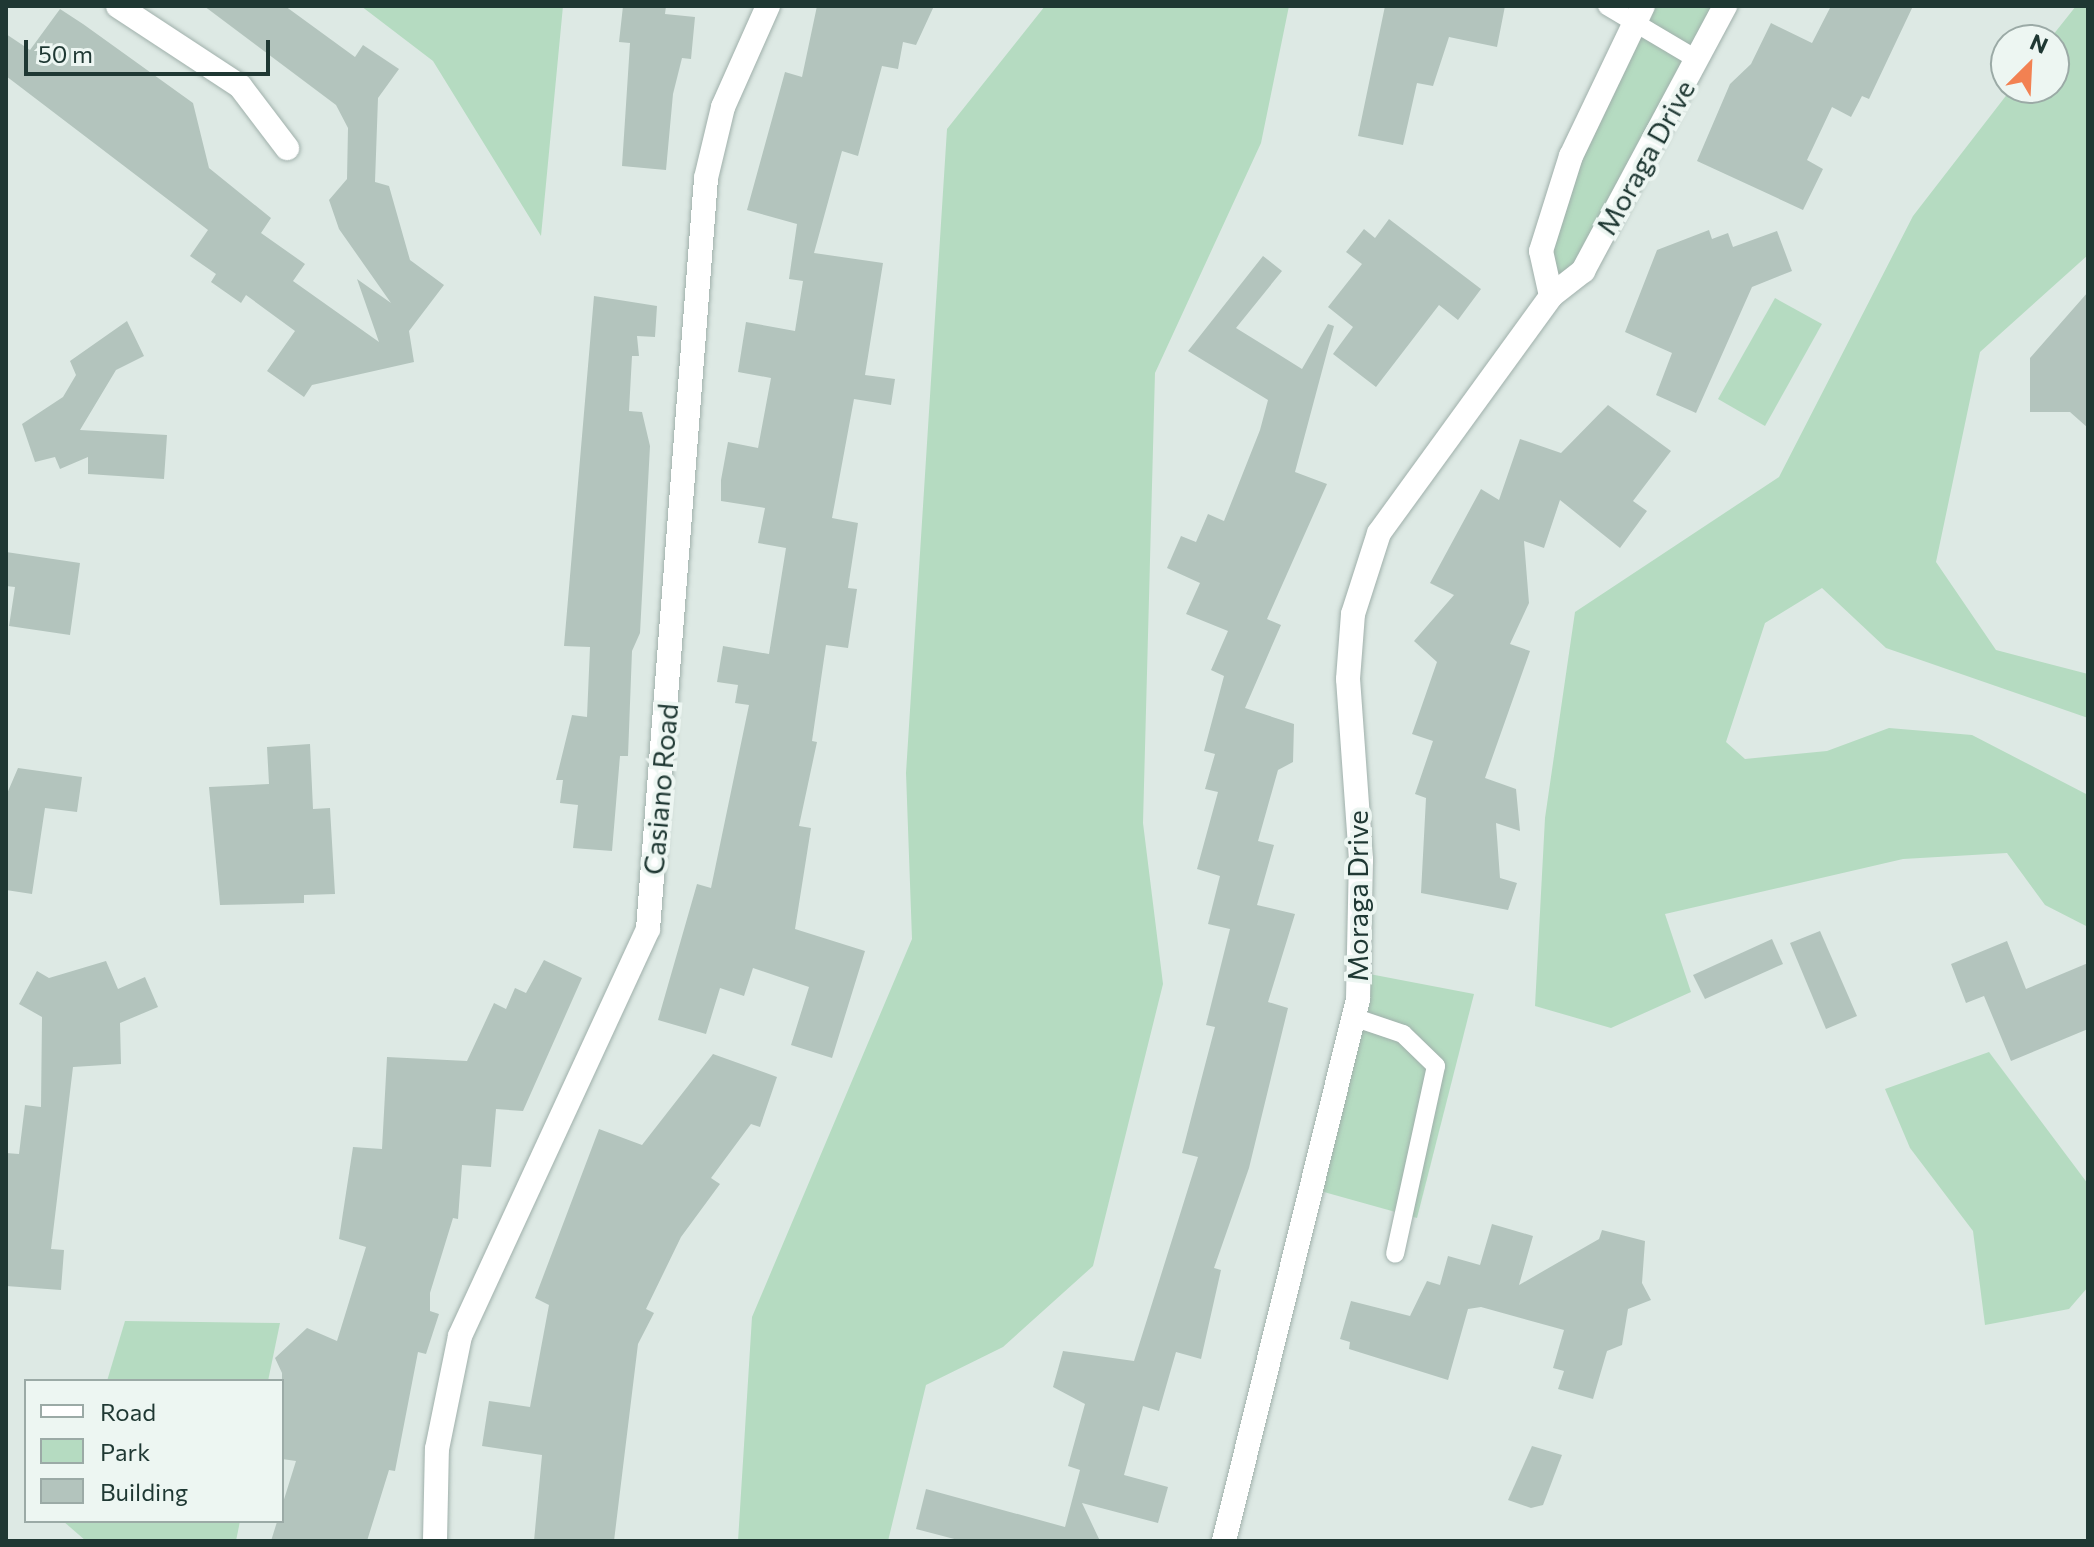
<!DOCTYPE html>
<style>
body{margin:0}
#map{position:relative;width:2094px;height:1547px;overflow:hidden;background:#dde9e4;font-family:Commissioner,sans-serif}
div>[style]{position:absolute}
.green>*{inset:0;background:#b5dbc1}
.building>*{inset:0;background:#b3c4bd}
.roads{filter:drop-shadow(0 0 2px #a0b0ab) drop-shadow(0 0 2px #a0b0ab)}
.lane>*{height:18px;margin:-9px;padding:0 9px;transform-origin:9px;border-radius:9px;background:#fff}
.street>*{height:24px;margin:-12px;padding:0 12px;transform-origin:12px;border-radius:12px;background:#fff}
span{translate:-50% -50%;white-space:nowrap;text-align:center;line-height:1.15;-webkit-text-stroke:8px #edf6f2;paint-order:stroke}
.street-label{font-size:28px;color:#1f3833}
.frame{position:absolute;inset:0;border:8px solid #1f3833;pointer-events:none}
.legend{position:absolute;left:24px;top:1379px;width:260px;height:144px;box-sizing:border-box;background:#edf6f2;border:2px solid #9baaa6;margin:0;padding:10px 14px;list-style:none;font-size:24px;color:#1f3833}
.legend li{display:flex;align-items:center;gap:16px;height:40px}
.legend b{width:40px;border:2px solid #9baaa6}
.north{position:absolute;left:1990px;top:24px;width:80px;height:80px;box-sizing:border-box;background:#edf6f2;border:2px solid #9baaa6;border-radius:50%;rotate:24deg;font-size:22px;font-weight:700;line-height:32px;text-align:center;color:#1f3833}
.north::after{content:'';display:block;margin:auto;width:28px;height:36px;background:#f28152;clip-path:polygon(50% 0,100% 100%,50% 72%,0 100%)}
.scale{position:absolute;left:24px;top:40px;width:246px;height:36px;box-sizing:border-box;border:4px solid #1f3833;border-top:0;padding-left:10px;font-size:24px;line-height:28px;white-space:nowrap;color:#1f3833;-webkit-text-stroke:6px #edf6f2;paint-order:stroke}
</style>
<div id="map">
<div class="green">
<div style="clip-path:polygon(361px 6px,563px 6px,541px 236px,433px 61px)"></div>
<div style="clip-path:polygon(1045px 6px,1289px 6px,1261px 143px,1155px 373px,1143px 823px,1163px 984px,1093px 1266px,1003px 1347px,926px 1385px,888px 1541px,738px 1541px,752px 1317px,912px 939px,906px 773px,947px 129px)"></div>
<div style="clip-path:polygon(1643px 6px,1725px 6px,1583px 271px,1551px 296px,1541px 251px)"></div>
<div style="clip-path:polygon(2076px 6px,2088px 6px,2088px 255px,1980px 352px,1936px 562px,1996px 650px,2088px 674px,2088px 718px,1886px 648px,1822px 588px,1765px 623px,1726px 742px,1745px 759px,1827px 751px,1889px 728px,1972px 735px,2088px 795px,2088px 927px,2045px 905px,2007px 853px,1903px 859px,1665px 914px,1691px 992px,1611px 1028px,1535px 1006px,1545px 818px,1575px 612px,1779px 477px,1913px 216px,2012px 88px,2054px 88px,2049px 40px)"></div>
<div style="clip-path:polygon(1775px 298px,1822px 324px,1765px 426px,1718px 399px)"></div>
<div style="clip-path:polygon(1359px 972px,1474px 994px,1417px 1218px,1306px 1187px)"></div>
<div style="clip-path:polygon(1989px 1052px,2088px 1184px,2088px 1287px,2069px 1309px,1985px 1325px,1973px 1231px,1910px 1148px,1885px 1089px)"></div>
<div style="clip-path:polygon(125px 1321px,280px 1323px,268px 1381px,107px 1381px)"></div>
<div style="clip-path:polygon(63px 1521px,240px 1521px,236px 1541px,86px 1541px)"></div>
</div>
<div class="building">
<div style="clip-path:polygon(204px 6px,285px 6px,355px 57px,363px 45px,399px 69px,378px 98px,375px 182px,389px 186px,410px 260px,444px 285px,409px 331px,414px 362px,312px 385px,304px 397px,267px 371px,295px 331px,246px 295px,241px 303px,211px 282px,216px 274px,190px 256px,208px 230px,6px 76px,6px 34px,30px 50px,60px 9px,83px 24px,193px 103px,209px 168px,271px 218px,261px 233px,305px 264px,293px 281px,379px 342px,357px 279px,391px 303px,339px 229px,329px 200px,347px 179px,348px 128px,336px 105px)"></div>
<div style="clip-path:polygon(623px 6px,666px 6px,665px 14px,695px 17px,691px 59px,682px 58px,673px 94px,666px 170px,622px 166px,630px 43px,619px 42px)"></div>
<div style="clip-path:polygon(817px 6px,934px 6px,916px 45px,903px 42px,898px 69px,882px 66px,858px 156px,842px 151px,814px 253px,883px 263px,865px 375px,895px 379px,891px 405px,854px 399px,832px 518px,858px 523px,848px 588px,857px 589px,848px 648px,826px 645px,812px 741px,817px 742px,799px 826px,811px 828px,795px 929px,865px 951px,832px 1058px,791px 1045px,809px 987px,753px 968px,744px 996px,720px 988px,706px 1034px,658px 1020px,697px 884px,711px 888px,749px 705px,735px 703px,738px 685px,717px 682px,723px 646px,769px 654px,786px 548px,758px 543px,765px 508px,721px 501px,721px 480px,728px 442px,758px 448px,771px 378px,738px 372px,746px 322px,795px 331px,803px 281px,789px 279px,797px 224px,747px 210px,785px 72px,802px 77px)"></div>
<div style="clip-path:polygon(1385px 6px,1505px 6px,1497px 47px,1449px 37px,1433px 86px,1417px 83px,1403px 145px,1358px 136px)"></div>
<div style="clip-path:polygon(1831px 6px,1913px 6px,1869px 99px,1862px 96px,1851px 117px,1832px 107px,1807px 160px,1823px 169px,1803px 210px,1697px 161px,1730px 84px,1751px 64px,1771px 23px,1812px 43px)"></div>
<div style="clip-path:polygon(1389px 219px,1481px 289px,1458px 320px,1439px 305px,1376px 387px,1333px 354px,1353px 327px,1328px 307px,1362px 264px,1346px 252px,1364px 229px,1375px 238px)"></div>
<div style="clip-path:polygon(1709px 230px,1712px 239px,1728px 233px,1733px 247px,1777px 231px,1792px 271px,1752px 287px,1696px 413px,1656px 395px,1672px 353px,1625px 332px,1657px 250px)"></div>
<div style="clip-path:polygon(1263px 256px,1282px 271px,1236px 328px,1302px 369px,1328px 324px,1334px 326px,1295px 472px,1327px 484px,1267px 619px,1281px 625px,1245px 708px,1294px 724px,1293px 762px,1278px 770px,1258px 841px,1274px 845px,1257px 905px,1295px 914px,1268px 1002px,1288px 1008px,1249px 1168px,1214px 1268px,1221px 1270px,1201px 1359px,1176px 1352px,1159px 1411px,1143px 1406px,1124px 1475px,1168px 1487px,1158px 1523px,1082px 1503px,1100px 1541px,962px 1541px,916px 1529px,926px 1489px,1065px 1527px,1080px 1470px,1068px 1466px,1085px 1404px,1053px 1387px,1063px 1351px,1134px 1361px,1198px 1157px,1182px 1153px,1215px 1027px,1206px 1025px,1230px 929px,1208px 924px,1220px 876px,1197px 869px,1218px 792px,1205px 789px,1215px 754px,1204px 751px,1224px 676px,1211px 670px,1228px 631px,1186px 614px,1200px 583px,1167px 568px,1181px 536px,1196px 542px,1208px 514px,1224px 521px,1260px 430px,1268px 400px,1188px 351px)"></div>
<div style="clip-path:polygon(2088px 292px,2088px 428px,2070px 412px,2030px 412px,2030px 358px)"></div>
<div style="clip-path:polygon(594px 296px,657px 306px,655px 337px,637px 336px,639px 356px,632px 356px,629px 411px,642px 412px,650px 446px,640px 633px,632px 651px,628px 756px,620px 756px,612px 851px,573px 848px,578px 805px,560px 803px,563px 780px,556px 780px,572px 715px,587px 717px,590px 647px,564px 646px)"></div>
<div style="clip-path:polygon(127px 321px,144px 356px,116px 370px,80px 430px,167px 435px,164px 479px,88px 474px,88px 457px,60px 469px,55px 457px,35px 462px,22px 424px,63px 397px,76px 375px,70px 361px)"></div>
<div style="clip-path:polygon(1608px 405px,1671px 451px,1633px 501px,1647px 511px,1620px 548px,1560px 500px,1544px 548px,1524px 541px,1529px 603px,1510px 644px,1530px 651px,1485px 778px,1516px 789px,1520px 831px,1496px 823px,1500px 878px,1517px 883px,1508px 910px,1421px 893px,1426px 798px,1415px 794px,1433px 741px,1412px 734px,1437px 662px,1414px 641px,1454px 595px,1430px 583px,1481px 489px,1499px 500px,1520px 439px,1561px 453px)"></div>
<div style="clip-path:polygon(6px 552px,80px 563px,70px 635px,9px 626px,15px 587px,6px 586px)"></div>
<div style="clip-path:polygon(310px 744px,313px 809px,330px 808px,335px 894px,304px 895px,304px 903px,220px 905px,209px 787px,269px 784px,267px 747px)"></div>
<div style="clip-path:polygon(18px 768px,82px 777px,77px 812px,45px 808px,32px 894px,6px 890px,6px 796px)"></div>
<div style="clip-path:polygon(1820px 931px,1857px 1016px,1826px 1029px,1790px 943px)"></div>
<div style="clip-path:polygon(1772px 939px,1783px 964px,1705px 999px,1693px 975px)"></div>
<div style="clip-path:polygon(2007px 941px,2026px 989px,2088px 963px,2088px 1029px,2011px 1061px,1984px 996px,1966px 1003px,1951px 964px)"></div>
<div style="clip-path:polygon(544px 960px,582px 978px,523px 1111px,496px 1109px,491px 1167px,462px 1165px,458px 1219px,453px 1218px,430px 1293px,430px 1311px,439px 1314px,426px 1354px,418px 1352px,395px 1471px,389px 1470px,367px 1541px,271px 1541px,296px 1461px,282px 1459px,282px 1373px,275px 1358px,307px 1328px,337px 1341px,366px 1247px,339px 1239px,353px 1147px,382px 1149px,387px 1057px,467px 1061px,494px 1003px,506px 1009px,515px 988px,526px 993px)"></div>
<div style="clip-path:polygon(106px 961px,118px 989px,145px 977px,158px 1007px,120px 1023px,121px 1064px,73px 1067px,51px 1249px,64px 1250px,61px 1290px,6px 1286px,6px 1153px,19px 1154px,25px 1105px,41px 1107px,42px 1017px,19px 1004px,37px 971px,49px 978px)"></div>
<div style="clip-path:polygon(713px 1054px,777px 1077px,760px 1127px,751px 1124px,711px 1178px,720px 1184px,681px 1237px,646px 1309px,654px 1313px,638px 1344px,614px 1541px,534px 1541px,542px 1455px,482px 1446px,489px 1401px,530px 1407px,549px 1305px,535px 1298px,599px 1129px,642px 1145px)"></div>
<div style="clip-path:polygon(1492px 1224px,1533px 1236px,1519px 1285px,1599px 1239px,1602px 1230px,1645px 1241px,1642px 1283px,1651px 1300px,1628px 1309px,1622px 1345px,1607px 1351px,1593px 1399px,1558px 1389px,1564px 1371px,1553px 1368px,1564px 1330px,1481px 1307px,1468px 1309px,1448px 1380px,1349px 1349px,1350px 1342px,1340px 1339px,1351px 1301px,1410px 1316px,1427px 1281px,1440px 1285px,1448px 1256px,1480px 1265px)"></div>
<div style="clip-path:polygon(1532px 1446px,1562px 1455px,1543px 1505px,1531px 1508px,1508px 1500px)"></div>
</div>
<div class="roads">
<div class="lane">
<div style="left:1607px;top:6px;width:106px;rotate:30.7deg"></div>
<div style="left:1353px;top:1017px;width:53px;rotate:18.8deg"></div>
<div style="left:1403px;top:1034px;width:46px;rotate:44.1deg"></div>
<div style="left:1436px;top:1066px;width:192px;rotate:102.3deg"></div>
</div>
<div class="street">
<div style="left:118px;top:6px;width:146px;rotate:33.3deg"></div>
<div style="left:240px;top:86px;width:78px;rotate:52.8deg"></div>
<div style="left:1551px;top:296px;width:46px;rotate:-102.5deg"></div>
<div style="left:1541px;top:251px;width:100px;rotate:-72.5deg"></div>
<div style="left:1571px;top:156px;width:166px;rotate:-64.4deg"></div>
<div style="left:435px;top:1541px;width:92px;rotate:-88.8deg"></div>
<div style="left:437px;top:1449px;width:115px;rotate:-78.5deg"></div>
<div style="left:460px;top:1336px;width:448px;rotate:-65.2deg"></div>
<div style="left:648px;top:929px;width:753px;rotate:-85.58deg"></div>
<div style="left:706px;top:178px;width:73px;rotate:-76.5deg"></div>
<div style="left:723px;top:107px;width:111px;rotate:-66deg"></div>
<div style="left:1224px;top:1541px;width:558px;rotate:-76.11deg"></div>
<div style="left:1358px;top:999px;width:139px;rotate:-88.8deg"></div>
<div style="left:1361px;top:860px;width:181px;rotate:-94.1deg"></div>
<div style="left:1348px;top:679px;width:65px;rotate:-85.6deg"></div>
<div style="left:1353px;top:614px;width:85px;rotate:-72.2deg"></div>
<div style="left:1379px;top:533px;width:293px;rotate:-54deg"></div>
<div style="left:1551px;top:296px;width:41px;rotate:-38deg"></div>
<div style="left:1583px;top:271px;width:301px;rotate:-61.8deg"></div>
</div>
</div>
<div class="street-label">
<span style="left:1645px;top:157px;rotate:-61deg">Moraga Drive</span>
<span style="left:660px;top:789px;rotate:-85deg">Casiano Road</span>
<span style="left:1357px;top:896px;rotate:-90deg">Moraga Drive</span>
</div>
<div class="frame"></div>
<ul class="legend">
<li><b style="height:10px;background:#fff"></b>Road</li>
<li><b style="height:22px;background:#b5dbc1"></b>Park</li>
<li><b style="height:22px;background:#b3c4bd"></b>Building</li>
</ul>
<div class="north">N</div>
<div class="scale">50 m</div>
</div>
